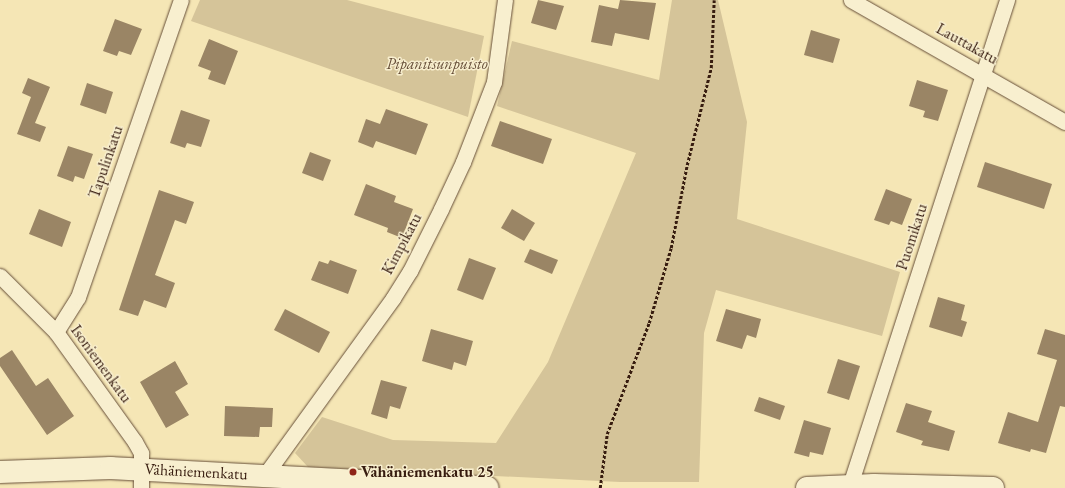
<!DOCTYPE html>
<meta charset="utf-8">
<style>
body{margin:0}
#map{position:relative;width:1065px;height:488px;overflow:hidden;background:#f5e6b5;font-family:"EB Garamond",serif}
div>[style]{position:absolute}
.green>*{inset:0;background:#d5c499}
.building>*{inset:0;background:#9a8565}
.path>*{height:2.5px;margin-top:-1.25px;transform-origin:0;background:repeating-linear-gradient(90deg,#371c0f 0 3px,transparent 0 5px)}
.roads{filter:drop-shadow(0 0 1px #664e38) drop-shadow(0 0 1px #664e38)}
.street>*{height:15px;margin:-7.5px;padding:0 7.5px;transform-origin:7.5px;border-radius:7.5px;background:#f8efcf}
.secondary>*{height:22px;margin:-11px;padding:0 11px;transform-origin:11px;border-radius:11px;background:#f8efcf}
.dots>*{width:11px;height:11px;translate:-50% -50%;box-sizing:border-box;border:2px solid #f8efcf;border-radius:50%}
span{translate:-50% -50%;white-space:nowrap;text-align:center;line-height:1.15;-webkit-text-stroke:3px #f8efcf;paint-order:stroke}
.street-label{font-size:16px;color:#371c0f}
.park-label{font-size:16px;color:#664e38;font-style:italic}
.poi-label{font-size:16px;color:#371c0f;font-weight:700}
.left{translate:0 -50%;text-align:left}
</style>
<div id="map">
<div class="green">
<div style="clip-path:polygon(200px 0,347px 0,484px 36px,468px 117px,191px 21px)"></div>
<div style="clip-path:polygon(672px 0,718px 0,747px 122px,737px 219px,900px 272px,882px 336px,716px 290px,704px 333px,699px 482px,620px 482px,308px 467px,295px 453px,322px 417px,393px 440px,496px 443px,548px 362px,636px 153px,497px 106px,512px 41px,659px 80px)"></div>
</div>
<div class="building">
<div style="clip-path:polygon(538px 0,564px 6px,556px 30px,531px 23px)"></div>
<div style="clip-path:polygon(620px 0,656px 3px,649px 40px,615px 33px,612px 46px,591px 42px,599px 5px,618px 9px)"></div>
<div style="clip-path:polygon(115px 19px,142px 29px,131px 55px,119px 51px,117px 56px,103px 51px)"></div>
<div style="clip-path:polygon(811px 30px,840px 39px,833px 63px,804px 55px)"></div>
<div style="clip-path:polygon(209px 39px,238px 51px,225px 85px,208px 79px,211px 71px,198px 66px)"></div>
<div style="clip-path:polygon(28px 78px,50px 87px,35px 123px,46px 127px,40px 142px,17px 134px,31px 97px,22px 93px)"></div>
<div style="clip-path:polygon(917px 80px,948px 90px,938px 121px,923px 117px,925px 111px,909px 106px)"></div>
<div style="clip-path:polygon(87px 83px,113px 92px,106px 114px,80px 105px)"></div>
<div style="clip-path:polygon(386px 109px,428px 124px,416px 155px,376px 141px,373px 148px,358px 142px,366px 119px,380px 124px)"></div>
<div style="clip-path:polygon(181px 110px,210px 120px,201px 147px,187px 143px,185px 148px,170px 143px)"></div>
<div style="clip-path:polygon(500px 121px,552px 139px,543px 164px,491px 146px)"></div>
<div style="clip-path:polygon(68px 146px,93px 154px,84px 179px,75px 176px,73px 182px,57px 176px)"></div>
<div style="clip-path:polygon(310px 152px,331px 160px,323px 181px,302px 173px)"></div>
<div style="clip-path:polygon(985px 162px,1052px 184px,1044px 209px,977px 187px)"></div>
<div style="clip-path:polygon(366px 184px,396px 196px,394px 202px,413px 209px,402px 238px,387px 232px,388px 228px,354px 215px)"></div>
<div style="clip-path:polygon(886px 189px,912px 199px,902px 225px,891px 221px,889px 225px,874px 220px)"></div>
<div style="clip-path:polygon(159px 190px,194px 202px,186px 224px,175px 220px,155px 275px,175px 283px,166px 308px,144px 300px,138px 316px,119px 310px)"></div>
<div style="clip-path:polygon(39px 209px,71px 222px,62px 247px,29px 234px)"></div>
<div style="clip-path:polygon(512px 209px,535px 223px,524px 241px,501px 228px)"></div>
<div style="clip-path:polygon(530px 249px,558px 260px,552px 274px,524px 262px)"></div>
<div style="clip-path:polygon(469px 258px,496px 268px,483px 300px,457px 290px)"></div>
<div style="clip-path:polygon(330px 260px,357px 270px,348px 294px,311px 280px,319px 261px,328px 264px)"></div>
<div style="clip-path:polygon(938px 297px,965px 305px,961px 320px,967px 322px,962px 337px,929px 327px)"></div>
<div style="clip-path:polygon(285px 309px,330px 332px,319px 353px,274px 330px)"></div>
<div style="clip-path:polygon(726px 309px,761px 319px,756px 338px,747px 335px,742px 349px,716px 341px)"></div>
<div style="clip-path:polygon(431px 329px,473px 341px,466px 366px,454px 362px,452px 370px,422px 361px)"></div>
<div style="clip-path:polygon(1045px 329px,1065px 335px,1065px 407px,1060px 406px,1046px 453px,1031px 449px,1030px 452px,998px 443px,1008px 412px,1038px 422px,1057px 360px,1037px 354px)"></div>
<div style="clip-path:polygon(12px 350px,36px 386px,48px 378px,74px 416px,47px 435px,0 366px,0 358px)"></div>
<div style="clip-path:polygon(838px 359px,860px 366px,849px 400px,827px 393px)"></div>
<div style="clip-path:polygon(175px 361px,188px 384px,175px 392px,189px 415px,166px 428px,140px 382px)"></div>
<div style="clip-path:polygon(381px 380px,407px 387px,400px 409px,390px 406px,387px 419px,371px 414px)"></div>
<div style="clip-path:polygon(759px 397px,785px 406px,780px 420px,754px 411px)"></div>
<div style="clip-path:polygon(906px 403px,932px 411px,928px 422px,955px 431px,949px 451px,921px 445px,923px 441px,896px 432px)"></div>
<div style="clip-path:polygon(225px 406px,273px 408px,272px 427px,260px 427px,259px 437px,224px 436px)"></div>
<div style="clip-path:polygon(804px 420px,831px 428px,823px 455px,810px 452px,809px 457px,794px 453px)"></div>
</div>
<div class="path">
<div style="left:600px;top:488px;width:54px;rotate:-82.6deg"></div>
<div style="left:607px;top:434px;width:119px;rotate:-69.3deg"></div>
<div style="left:649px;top:323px;width:78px;rotate:-73.7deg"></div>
<div style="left:671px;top:248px;width:85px;rotate:-79.1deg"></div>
<div style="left:687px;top:165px;width:100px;rotate:-76.1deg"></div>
<div style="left:711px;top:68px;width:68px;rotate:-87.5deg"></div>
</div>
<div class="roads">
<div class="street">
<div style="left:851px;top:0;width:246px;rotate:29.7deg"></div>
<div style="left:0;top:276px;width:79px;rotate:45deg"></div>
<div style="left:56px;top:332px;width:135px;rotate:54.3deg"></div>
<div style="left:135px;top:442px;width:13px;rotate:61deg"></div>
<div style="left:141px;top:453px;width:35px;rotate:90deg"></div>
<div style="left:56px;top:332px;width:41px;rotate:-57.8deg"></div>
<div style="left:78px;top:297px;width:314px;rotate:-70.9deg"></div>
<div style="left:265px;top:475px;width:218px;rotate:-54.1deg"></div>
<div style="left:393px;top:298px;width:32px;rotate:-58deg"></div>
<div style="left:410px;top:271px;width:69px;rotate:-63.4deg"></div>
<div style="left:441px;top:209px;width:52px;rotate:-64.9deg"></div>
<div style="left:463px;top:162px;width:86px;rotate:-68.8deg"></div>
<div style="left:494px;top:82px;width:83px;rotate:-82.4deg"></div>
<div style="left:850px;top:485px;width:510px;rotate:-72.06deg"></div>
</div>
<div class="secondary">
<div style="left:0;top:472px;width:111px;rotate:-2.1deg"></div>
<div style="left:111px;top:468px;width:377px;rotate:3deg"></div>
<div style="left:807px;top:488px;width:67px;rotate:-2.6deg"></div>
<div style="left:874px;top:485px;width:119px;rotate:1.4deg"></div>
</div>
</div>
<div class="dots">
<div style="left:353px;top:472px;background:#8f2418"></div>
</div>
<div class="street-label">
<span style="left:967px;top:44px;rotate:29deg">Lauttakatu</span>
<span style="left:106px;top:162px;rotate:-71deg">Tapulinkatu</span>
<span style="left:912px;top:237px;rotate:-72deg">Puomikatu</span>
<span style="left:402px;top:244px;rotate:-62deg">Kimpikatu</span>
<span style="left:101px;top:364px;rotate:54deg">Isoniemenkatu</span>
<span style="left:196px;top:472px;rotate:3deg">Vähäniemenkatu</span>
</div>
<div class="park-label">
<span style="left:437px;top:64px">Pipanitsunpuisto</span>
</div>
<div class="poi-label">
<span class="left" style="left:361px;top:472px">Vähäniemenkatu 25</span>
</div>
</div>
